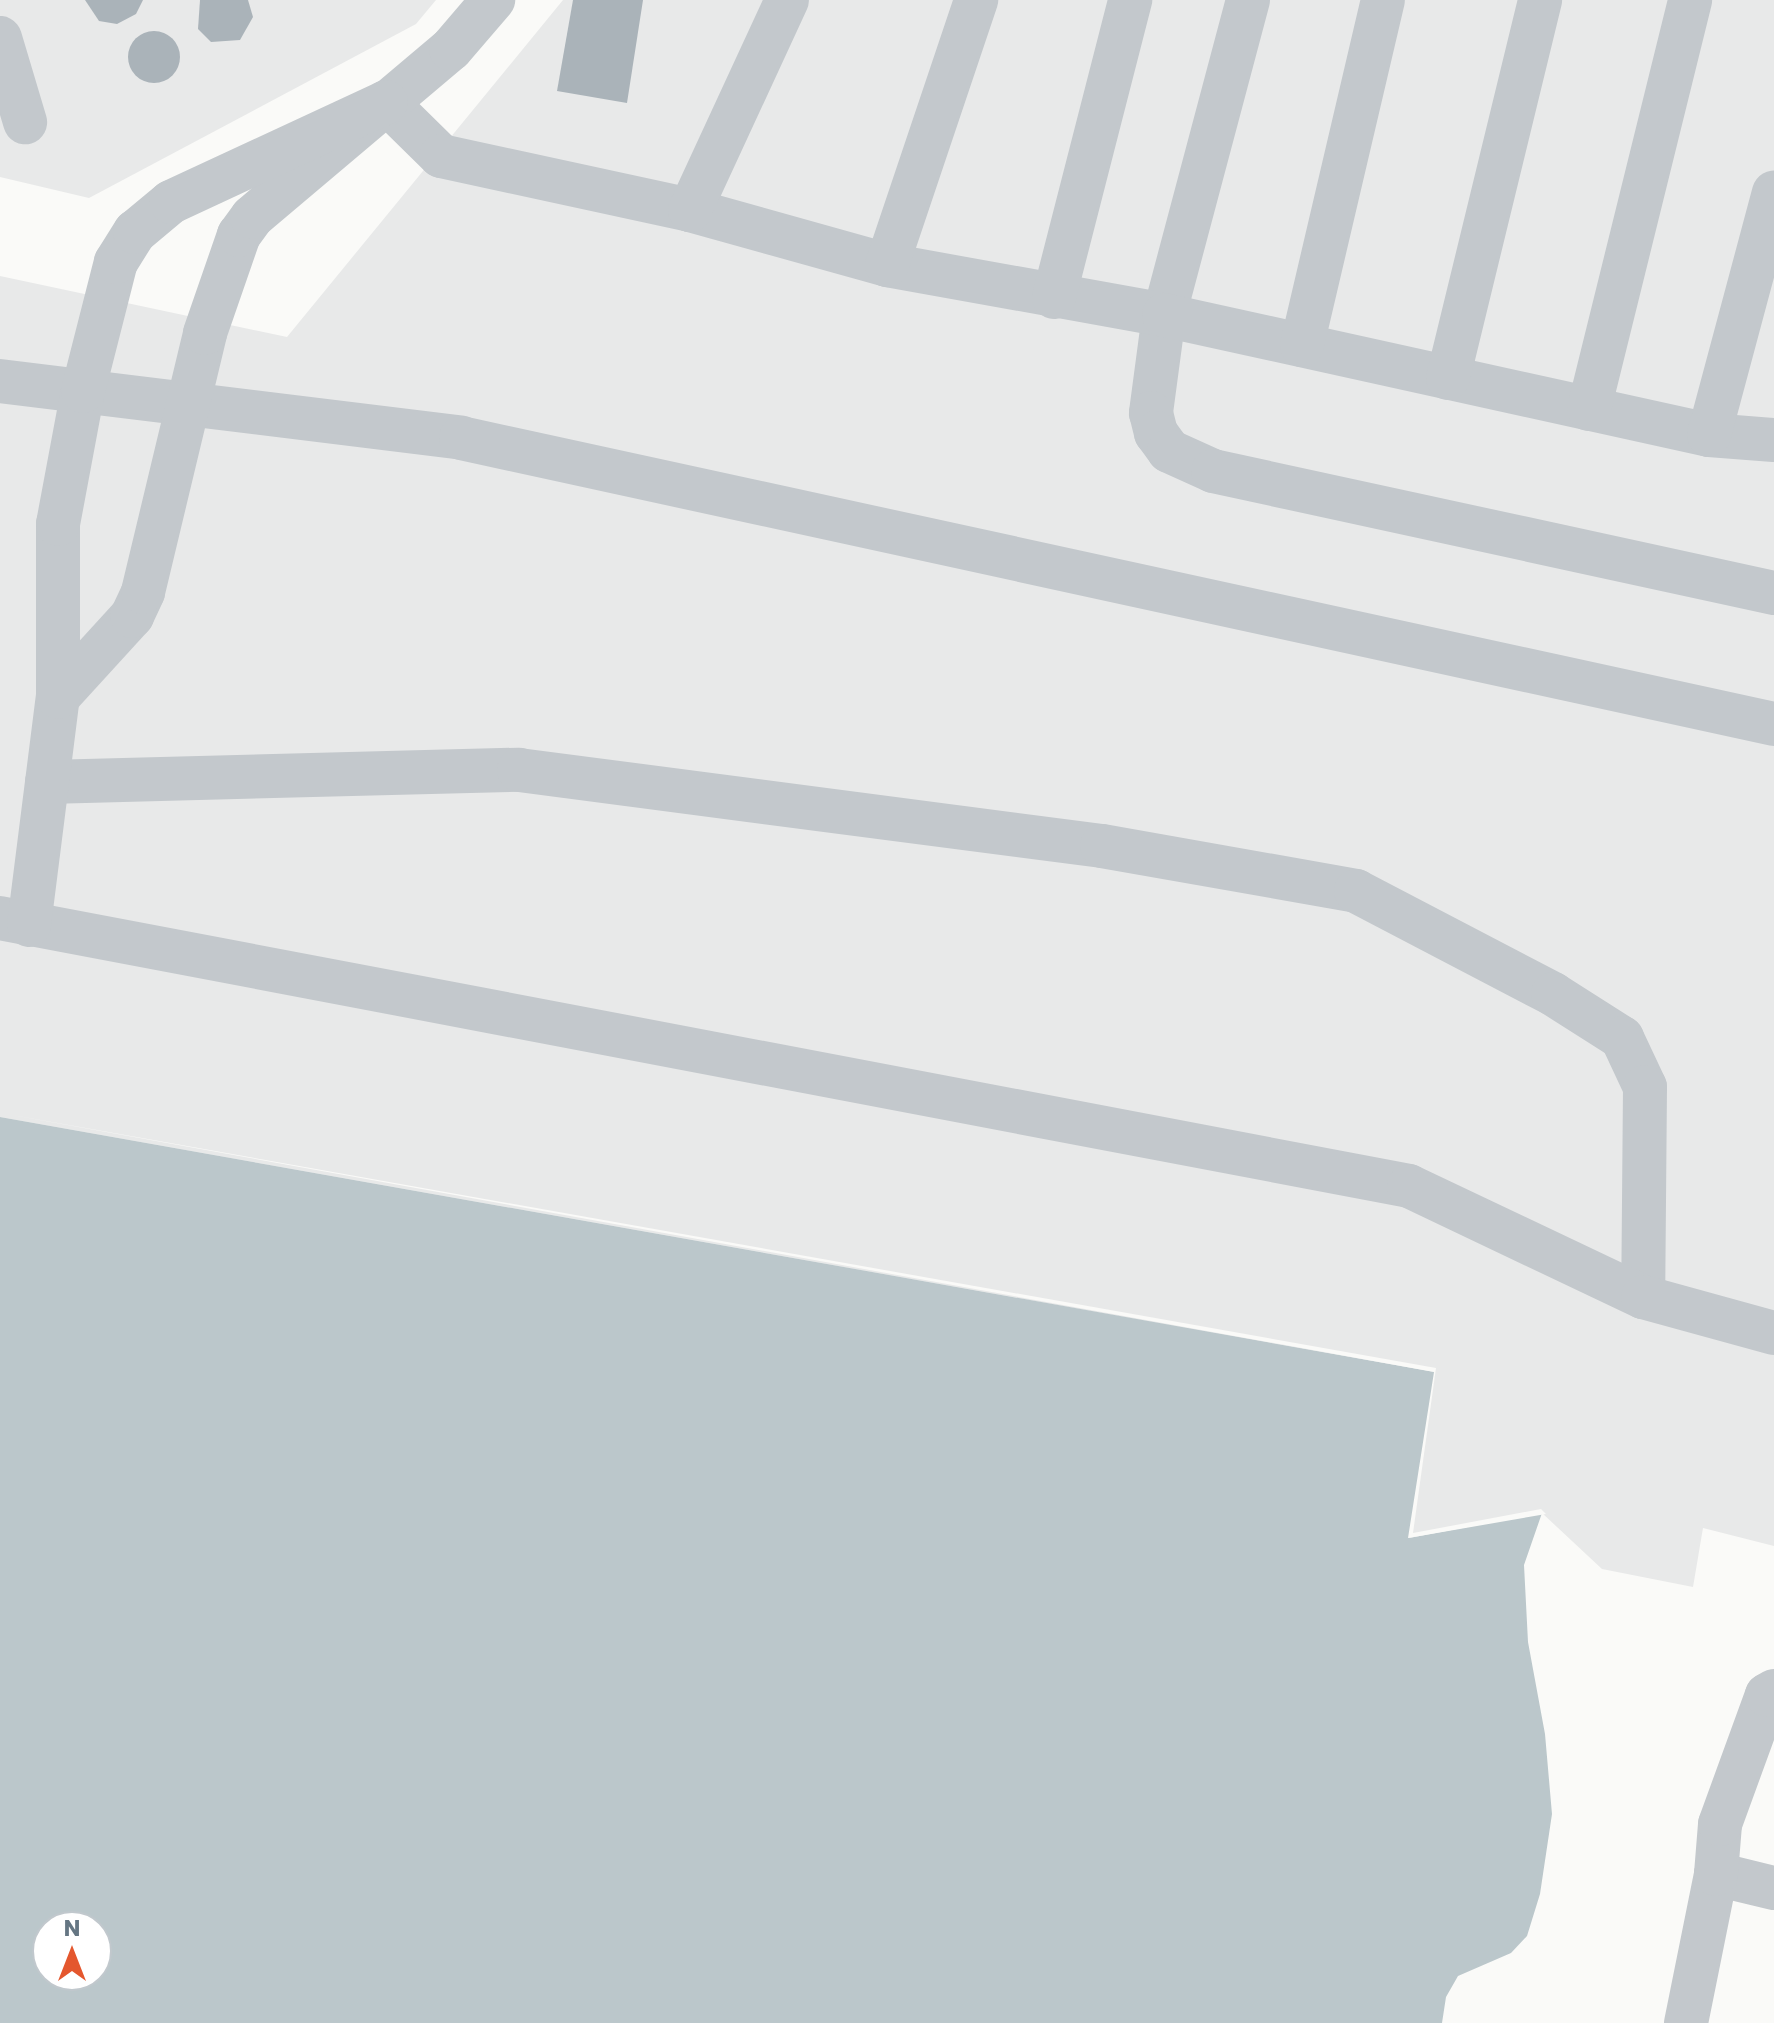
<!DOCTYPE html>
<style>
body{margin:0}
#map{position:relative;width:1774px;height:2023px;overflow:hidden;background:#fafaf8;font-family:Poppins,sans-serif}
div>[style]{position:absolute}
.built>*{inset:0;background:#e8e9e9}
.water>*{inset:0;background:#bbc7cb}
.pier>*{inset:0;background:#fafaf8}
.building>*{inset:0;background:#aab3b9}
.round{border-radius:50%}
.minor>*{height:44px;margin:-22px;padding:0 22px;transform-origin:22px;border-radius:22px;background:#c3c8cc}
span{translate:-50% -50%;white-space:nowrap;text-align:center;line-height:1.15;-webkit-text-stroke:8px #fff;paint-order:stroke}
.north{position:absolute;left:32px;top:1911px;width:80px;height:80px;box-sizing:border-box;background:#fff;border:2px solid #c1c8cd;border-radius:50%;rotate:0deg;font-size:22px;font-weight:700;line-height:32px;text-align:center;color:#657683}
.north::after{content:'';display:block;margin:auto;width:28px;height:36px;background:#e4572e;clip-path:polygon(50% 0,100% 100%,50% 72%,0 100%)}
</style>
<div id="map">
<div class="built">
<div style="clip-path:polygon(0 0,436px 0,416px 24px,89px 198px,0 177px)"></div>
<div style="clip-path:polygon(563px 0,1774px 0,1774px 1546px,1703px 1528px,1693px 1587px,1602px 1569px,1542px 1513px,1408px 1538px,1434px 1372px,0 1117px,0 276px,287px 337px)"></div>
</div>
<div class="water">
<div style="clip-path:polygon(evenodd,0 1117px,1435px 1372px,1409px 1538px,1542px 1513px,1524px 1565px,1528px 1642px,1545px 1734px,1552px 1814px,1540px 1894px,1527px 1936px,1511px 1953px,1458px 1976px,1446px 1997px,1442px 2023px,0 2023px,0 1117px,48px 1927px,96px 1927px,96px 1975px,48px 1975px,48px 1927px)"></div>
</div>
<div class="pier">
<div style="clip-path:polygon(1px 1113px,1436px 1368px,1413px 1533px,1541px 1509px,1546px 1514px,1408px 1538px,1434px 1372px)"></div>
</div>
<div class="building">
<div style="clip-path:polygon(85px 0,143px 0,136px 14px,117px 24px,99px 21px)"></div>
<div style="clip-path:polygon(248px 0,253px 17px,240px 40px,211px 42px,198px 29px,200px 0)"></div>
<div style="clip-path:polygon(573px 0,643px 0,627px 103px,557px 91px)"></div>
<div class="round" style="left:128px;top:31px;width:52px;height:52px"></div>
</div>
<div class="minor">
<div style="left:1248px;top:0;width:326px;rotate:104.9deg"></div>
<div style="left:1164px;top:315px;width:99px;rotate:97.6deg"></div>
<div style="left:1151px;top:413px;width:21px;rotate:76deg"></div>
<div style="left:1156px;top:433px;width:22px;rotate:54deg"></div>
<div style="left:1169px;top:451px;width:48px;rotate:24.4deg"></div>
<div style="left:1213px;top:471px;width:574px;rotate:12.27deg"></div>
<div style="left:0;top:38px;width:88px;rotate:73.4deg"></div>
<div style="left:386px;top:102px;width:77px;rotate:44.5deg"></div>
<div style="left:441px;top:156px;width:255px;rotate:12.2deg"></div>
<div style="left:690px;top:210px;width:205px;rotate:15.6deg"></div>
<div style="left:887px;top:265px;width:281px;rotate:10.2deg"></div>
<div style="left:1164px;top:315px;width:558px;rotate:12.42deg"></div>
<div style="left:1709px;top:435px;width:65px;rotate:4.4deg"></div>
<div style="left:690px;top:210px;width:231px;rotate:-65.2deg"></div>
<div style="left:887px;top:265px;width:280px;rotate:-71.4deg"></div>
<div style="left:1054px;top:297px;width:307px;rotate:-75.6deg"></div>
<div style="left:1302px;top:345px;width:354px;rotate:-76.8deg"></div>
<div style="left:1448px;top:378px;width:389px;rotate:-76.3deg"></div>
<div style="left:0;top:381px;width:465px;rotate:7deg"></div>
<div style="left:461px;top:438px;width:1344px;rotate:12.29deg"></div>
<div style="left:1589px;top:409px;width:421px;rotate:-76.1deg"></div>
<div style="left:1709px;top:435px;width:251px;rotate:-75deg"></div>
<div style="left:58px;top:697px;width:110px;rotate:-47.6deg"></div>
<div style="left:132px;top:616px;width:26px;rotate:-65deg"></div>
<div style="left:143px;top:592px;width:266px;rotate:-76.5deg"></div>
<div style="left:205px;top:333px;width:104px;rotate:-70.9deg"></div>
<div style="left:239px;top:235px;width:22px;rotate:-54deg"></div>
<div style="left:252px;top:217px;width:260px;rotate:-40.2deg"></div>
<div style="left:451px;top:49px;width:65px;rotate:-49.4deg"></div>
<div style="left:47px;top:782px;width:472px;rotate:-1.5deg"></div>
<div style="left:519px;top:770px;width:588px;rotate:7.43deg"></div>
<div style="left:1102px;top:846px;width:258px;rotate:10deg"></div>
<div style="left:1356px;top:891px;width:222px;rotate:27.6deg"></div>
<div style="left:1553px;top:994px;width:82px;rotate:32.5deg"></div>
<div style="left:1622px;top:1038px;width:54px;rotate:64.9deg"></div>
<div style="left:1645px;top:1087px;width:210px;rotate:90.5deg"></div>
<div style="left:0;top:918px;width:1434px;rotate:10.77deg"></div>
<div style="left:1409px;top:1186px;width:259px;rotate:25.4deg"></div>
<div style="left:1643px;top:1297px;width:136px;rotate:15.4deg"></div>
<div style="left:29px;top:925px;width:230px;rotate:-82.8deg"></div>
<div style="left:58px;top:697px;width:173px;rotate:-90deg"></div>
<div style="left:58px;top:524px;width:135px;rotate:-79.4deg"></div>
<div style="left:83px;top:391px;width:133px;rotate:-75.7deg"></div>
<div style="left:116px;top:262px;width:36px;rotate:-58deg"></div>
<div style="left:135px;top:232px;width:47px;rotate:-39.8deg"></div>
<div style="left:171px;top:202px;width:237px;rotate:-24.9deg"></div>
<div style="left:1716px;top:1874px;width:60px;rotate:13.6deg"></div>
<div style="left:1686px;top:2023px;width:152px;rotate:-78.6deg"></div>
<div style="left:1716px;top:1874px;width:50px;rotate:-85.4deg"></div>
<div style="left:1720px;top:1824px;width:137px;rotate:-70deg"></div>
<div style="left:1767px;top:1695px;width:8px;rotate:-30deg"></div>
</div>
<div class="north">N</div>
</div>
